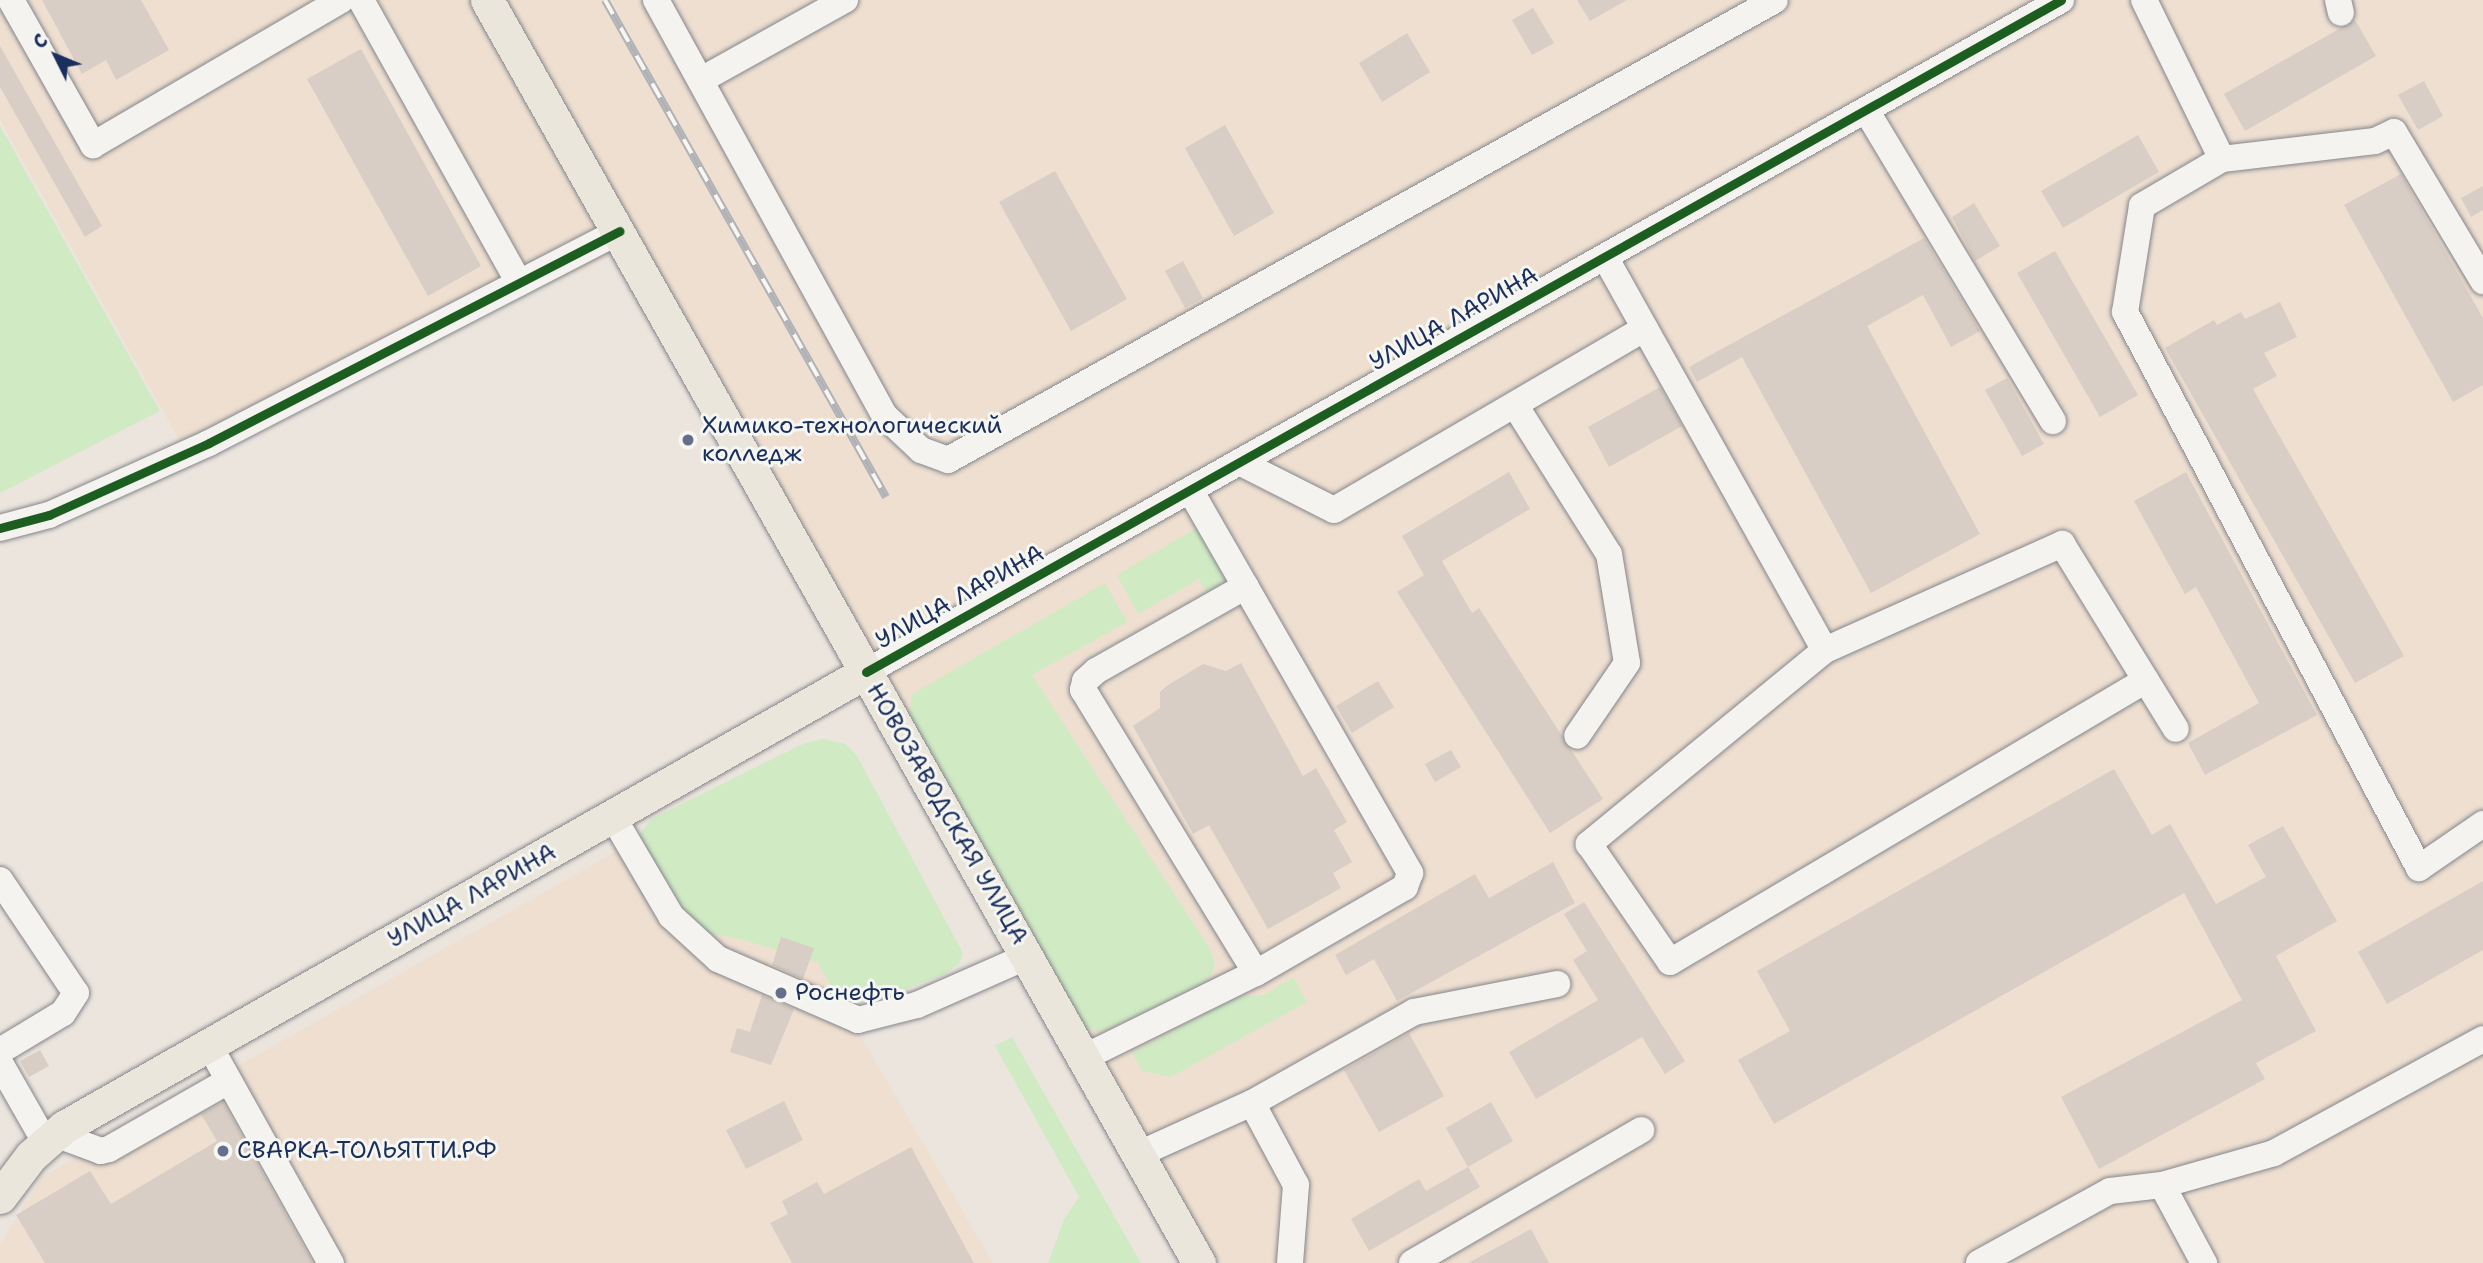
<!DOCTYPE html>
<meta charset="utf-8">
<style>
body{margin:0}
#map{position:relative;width:2483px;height:1263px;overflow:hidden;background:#ece5de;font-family:"Shantell Sans",sans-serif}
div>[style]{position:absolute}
.built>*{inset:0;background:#eedfd0}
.green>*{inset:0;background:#d0eac4}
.building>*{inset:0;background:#d9cec5}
.roads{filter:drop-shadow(0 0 2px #85868c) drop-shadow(0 0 2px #85868c)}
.minor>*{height:26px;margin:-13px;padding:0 13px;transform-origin:13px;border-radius:13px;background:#f4f3f0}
.major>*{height:33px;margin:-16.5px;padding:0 16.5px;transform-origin:16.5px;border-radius:16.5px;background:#ebe6db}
.rail>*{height:8px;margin-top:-4px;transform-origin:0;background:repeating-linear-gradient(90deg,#f6f6f2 0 16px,#b0b2b6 0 32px);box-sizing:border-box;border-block:2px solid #b0b2b6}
.cycleway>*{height:9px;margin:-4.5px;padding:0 4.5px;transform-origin:4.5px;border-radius:4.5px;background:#1b5e20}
.dots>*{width:19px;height:19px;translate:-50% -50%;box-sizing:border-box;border:4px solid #f6f6f2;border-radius:50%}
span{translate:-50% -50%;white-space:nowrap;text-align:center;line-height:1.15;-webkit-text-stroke:6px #f6f6f2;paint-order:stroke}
.street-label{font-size:24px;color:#1b2f5e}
.poi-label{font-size:24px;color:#1b2f5e}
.left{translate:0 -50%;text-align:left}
.north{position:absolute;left:21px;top:21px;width:70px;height:70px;-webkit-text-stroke:5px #f6f6f2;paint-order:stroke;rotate:313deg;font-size:19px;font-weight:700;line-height:28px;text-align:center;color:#1b2f5e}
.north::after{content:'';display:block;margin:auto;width:24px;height:32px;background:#1b2f5e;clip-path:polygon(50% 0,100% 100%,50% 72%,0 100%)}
</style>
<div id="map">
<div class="built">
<div style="clip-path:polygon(0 0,479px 0,621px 251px,186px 452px,0 120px)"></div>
<div style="clip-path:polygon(488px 0,2483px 0,2483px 1263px,1199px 1263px)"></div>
<div style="clip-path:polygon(719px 793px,993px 1263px,0 1263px,0 1245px,42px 1177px)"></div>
</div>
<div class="green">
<div style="clip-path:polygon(0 126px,160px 411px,0 493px)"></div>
<div style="clip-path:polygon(1198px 527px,1224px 577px,1217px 591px,1209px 597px,1199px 579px,1138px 614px,1117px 575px)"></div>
<div style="clip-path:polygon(1105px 583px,1127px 622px,1032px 675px,1210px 949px,1215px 964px,1210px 978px,1201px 985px,1106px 1030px,1094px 1031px,1084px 1026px,912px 724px,910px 711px,912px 694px)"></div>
<div style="clip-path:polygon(822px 739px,846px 744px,856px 754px,963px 953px,959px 964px,945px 974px,874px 1001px,848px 1004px,838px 998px,817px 962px,737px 938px,692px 931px,638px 836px,651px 819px,805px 743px)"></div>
<div style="clip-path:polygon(1293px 977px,1307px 1002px,1171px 1077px,1142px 1071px,1132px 1052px,1237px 997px,1264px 995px)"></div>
<div style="clip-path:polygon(1012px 1037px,1141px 1263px,1048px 1263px,1064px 1219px,1079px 1197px,995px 1046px)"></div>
</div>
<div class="building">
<div style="clip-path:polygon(42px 0,141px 0,169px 50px,116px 80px,106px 60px,82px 74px)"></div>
<div style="clip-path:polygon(1577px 0,1627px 0,1590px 21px)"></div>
<div style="clip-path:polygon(1533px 8px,1554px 43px,1532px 55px,1512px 20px)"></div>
<div style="clip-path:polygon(2355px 20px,2376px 56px,2245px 131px,2224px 94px)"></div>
<div style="clip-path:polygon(1407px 33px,1430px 72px,1382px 102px,1359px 63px)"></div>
<div style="clip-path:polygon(0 46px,102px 226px,85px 237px,0 87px)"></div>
<div style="clip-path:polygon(361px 49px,481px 266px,428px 296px,307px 79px)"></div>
<div style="clip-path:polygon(2424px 81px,2443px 116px,2418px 130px,2398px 95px)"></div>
<div style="clip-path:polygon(1225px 125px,1274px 213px,1234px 236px,1185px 148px)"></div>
<div style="clip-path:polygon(2138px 135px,2159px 172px,2063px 228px,2041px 191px)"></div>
<div style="clip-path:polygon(1055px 171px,1127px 299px,1071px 331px,999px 202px)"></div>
<div style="clip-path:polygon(2401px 174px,2483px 318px,2483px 385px,2453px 402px,2344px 205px)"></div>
<div style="clip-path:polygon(2483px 186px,2483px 210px,2471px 217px,2461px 198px)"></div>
<div style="clip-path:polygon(1974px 203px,2000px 246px,1975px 261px,1952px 217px)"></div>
<div style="clip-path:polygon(1924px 238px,1980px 331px,1951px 347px,1923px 295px,1867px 326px,1980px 534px,1871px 593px,1742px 357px,1697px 382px,1689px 367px)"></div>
<div style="clip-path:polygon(2055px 251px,2138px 395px,2100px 417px,2017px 273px)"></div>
<div style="clip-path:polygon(1183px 261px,1203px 298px,1185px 308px,1165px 271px)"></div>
<div style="clip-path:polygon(2280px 302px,2297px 337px,2264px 353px,2277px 376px,2253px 389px,2404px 656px,2355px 683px,2165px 348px,2214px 320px,2217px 325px,2241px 312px,2245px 319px)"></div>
<div style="clip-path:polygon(2007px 378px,2044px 444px,2022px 456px,1985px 390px)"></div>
<div style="clip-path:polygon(1660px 387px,1682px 426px,1609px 467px,1588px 427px)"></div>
<div style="clip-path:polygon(1509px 472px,1530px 509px,1442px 561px,1472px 613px,1479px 608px,1603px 799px,1550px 833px,1397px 592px,1424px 575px,1402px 536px)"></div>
<div style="clip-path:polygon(2186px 472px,2317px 715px,2205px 775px,2188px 743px,2259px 703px,2196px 587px,2185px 594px,2134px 501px)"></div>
<div style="clip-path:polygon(1241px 663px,1303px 776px,1316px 768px,1347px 822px,1334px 830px,1352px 862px,1333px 873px,1341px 888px,1268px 929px,1209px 825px,1193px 834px,1133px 726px,1160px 708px,1160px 692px,1168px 685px,1203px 664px,1226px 671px)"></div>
<div style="clip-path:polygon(1378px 681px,1394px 707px,1352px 733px,1336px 706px)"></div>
<div style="clip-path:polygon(1451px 750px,1461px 767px,1435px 782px,1425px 764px)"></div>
<div style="clip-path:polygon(2114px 769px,2152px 835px,2170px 824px,2216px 904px,2266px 877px,2248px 845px,2283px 826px,2337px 921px,2276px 956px,2316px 1031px,2256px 1063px,2265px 1079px,2099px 1169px,2061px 1097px,2242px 1000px,2184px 893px,1774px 1124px,1738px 1060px,1790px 1031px,1757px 971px)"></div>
<div style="clip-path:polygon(1553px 862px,1575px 903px,1397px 1001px,1374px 959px,1346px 975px,1335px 955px,1475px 874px,1489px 898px)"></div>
<div style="clip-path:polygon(2483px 881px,2483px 950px,2387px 1004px,2358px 952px)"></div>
<div style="clip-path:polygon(1584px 902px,1685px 1061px,1665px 1074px,1642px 1037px,1536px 1099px,1509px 1052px,1598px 1000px,1573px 960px,1587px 951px,1564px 914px)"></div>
<div style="clip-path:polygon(781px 937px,814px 948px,803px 979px,772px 965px)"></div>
<div style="clip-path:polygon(762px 995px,794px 1009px,771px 1065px,730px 1052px,737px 1028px,750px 1032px)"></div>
<div style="clip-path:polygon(1409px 1033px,1444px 1096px,1379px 1132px,1344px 1070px)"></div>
<div style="clip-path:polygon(40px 1050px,49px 1066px,29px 1077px,20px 1061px)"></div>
<div style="clip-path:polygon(784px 1101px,803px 1140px,746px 1169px,726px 1130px)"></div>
<div style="clip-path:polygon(223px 1102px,313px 1263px,45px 1263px,16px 1215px,90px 1171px,111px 1204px,217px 1141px,201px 1114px)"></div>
<div style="clip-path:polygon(1491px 1102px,1513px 1141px,1468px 1167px,1446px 1128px)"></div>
<div style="clip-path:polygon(911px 1147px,974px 1263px,792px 1263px,770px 1223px,788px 1214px,782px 1201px,817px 1182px,824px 1194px)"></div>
<div style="clip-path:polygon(1468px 1167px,1480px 1187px,1369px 1251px,1351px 1219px,1419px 1179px,1426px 1191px)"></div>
<div style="clip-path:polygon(1531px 1229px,1549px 1263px,1468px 1263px)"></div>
</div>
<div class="roads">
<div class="minor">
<div style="left:11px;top:0;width:167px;rotate:60.5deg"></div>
<div style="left:93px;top:145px;width:287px;rotate:-30.3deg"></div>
<div style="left:361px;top:0;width:324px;rotate:60.8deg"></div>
<div style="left:656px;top:0;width:475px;rotate:61.2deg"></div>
<div style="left:885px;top:416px;width:50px;rotate:43.4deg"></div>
<div style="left:921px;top:450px;width:29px;rotate:20deg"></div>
<div style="left:948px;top:460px;width:946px;rotate:-29.08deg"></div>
<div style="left:2144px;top:0;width:177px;rotate:63.9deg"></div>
<div style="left:2222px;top:159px;width:154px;rotate:-6.7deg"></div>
<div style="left:2375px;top:141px;width:21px;rotate:-25deg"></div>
<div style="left:2394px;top:132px;width:174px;rotate:59.1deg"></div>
<div style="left:2338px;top:0;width:13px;rotate:77deg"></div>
<div style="left:701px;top:80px;width:165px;rotate:-29.1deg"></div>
<div style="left:1866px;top:110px;width:363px;rotate:59deg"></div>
<div style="left:2222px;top:159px;width:93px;rotate:149.6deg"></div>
<div style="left:2142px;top:206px;width:107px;rotate:99.1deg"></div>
<div style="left:2125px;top:312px;width:629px;rotate:62.13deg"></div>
<div style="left:2419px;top:868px;width:78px;rotate:-34.5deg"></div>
<div style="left:1605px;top:257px;width:450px;rotate:60.8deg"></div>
<div style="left:1825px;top:650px;width:260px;rotate:-24.1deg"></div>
<div style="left:2062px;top:544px;width:217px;rotate:58.4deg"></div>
<div style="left:1515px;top:405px;width:176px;rotate:57.8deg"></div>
<div style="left:1609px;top:554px;width:110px;rotate:80.6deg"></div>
<div style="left:1627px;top:663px;width:88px;rotate:124.4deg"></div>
<div style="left:1239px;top:462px;width:106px;rotate:26.8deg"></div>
<div style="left:1334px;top:510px;width:360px;rotate:-30.3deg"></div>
<div style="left:1190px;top:490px;width:442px;rotate:60.1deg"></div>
<div style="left:1410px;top:873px;width:15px;rotate:110deg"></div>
<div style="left:1405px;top:887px;width:172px;rotate:150deg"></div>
<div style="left:0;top:528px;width:51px;rotate:-14.9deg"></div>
<div style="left:49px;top:515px;width:175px;rotate:-24.2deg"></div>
<div style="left:209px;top:443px;width:462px;rotate:-27.3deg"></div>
<div style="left:1825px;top:650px;width:306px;rotate:140.6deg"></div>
<div style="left:1589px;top:844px;width:143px;rotate:55.5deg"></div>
<div style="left:1670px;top:962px;width:553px;rotate:-30.64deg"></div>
<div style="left:866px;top:672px;width:1371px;rotate:-29.35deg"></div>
<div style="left:613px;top:817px;width:115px;rotate:59.6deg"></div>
<div style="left:671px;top:916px;width:64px;rotate:42.5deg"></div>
<div style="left:718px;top:959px;width:153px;rotate:23.5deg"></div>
<div style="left:858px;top:1020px;width:61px;rotate:-14.3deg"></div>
<div style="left:917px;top:1005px;width:121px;rotate:-23.8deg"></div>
<div style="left:0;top:880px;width:136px;rotate:56.1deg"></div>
<div style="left:76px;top:993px;width:24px;rotate:123deg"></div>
<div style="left:63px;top:1013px;width:74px;rotate:148.9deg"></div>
<div style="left:209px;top:1045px;width:250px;rotate:60.8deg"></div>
<div style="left:1085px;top:1057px;width:191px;rotate:-26.2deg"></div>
<div style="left:1256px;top:973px;width:332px;rotate:-121.4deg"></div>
<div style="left:1083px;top:690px;width:9px;rotate:-77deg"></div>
<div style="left:1085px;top:681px;width:15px;rotate:-42deg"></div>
<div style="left:1096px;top:671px;width:172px;rotate:-29.5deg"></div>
<div style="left:0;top:1063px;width:91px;rotate:60.3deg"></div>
<div style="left:1252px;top:1103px;width:186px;rotate:-29.3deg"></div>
<div style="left:1414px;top:1012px;width:146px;rotate:-11.1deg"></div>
<div style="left:55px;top:1134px;width:49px;rotate:20.3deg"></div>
<div style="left:101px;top:1151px;width:8px;rotate:-14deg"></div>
<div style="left:109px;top:1149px;width:137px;rotate:-29.7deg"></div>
<div style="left:1139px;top:1154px;width:124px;rotate:-24.3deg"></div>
<div style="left:1252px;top:1103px;width:93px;rotate:61.8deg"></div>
<div style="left:1296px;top:1185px;width:78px;rotate:94.4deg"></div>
<div style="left:2162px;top:1185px;width:89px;rotate:61.7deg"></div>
<div style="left:1412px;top:1263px;width:265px;rotate:-30.1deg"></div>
<div style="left:1979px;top:1263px;width:149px;rotate:-28.8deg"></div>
<div style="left:2110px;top:1191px;width:52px;rotate:-6.6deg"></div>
<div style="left:2162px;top:1185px;width:116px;rotate:-15.9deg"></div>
<div style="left:2274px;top:1153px;width:238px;rotate:-28.6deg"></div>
</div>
<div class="major">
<div style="left:487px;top:0;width:1450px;rotate:60.59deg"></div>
<div style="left:0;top:1197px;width:51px;rotate:-52.9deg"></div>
<div style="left:31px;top:1156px;width:44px;rotate:-41.3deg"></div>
<div style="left:64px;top:1127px;width:922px;rotate:-29.57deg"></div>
</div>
</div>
<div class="rail">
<div style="left:605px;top:0;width:571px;rotate:60.52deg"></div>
</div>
<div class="cycleway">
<div style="left:0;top:528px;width:51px;rotate:-14.9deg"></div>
<div style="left:49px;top:515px;width:175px;rotate:-24.2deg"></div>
<div style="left:209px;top:443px;width:462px;rotate:-27.3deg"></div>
<div style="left:866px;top:672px;width:1371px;rotate:-29.35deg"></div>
</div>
<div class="dots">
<div style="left:688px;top:440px;background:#646f8b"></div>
<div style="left:781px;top:993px;background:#646f8b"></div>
<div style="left:223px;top:1151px;background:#646f8b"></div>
</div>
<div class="street-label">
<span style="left:1454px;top:319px;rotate:-29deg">УЛИЦА ЛАРИНА</span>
<span style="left:960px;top:597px;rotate:-29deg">УЛИЦА ЛАРИНА</span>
<span style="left:947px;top:814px;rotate:60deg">НОВОЗАВОДСКАЯ УЛИЦА</span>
<span style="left:472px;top:896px;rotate:-29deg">УЛИЦА ЛАРИНА</span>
</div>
<div class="poi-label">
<span class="left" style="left:702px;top:440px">Химико-технологический<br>колледж</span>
<span class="left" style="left:795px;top:993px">Роснефть</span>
<span class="left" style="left:237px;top:1151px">СВАРКА-ТОЛЬЯТТИ.РФ</span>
</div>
<div class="north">С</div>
</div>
